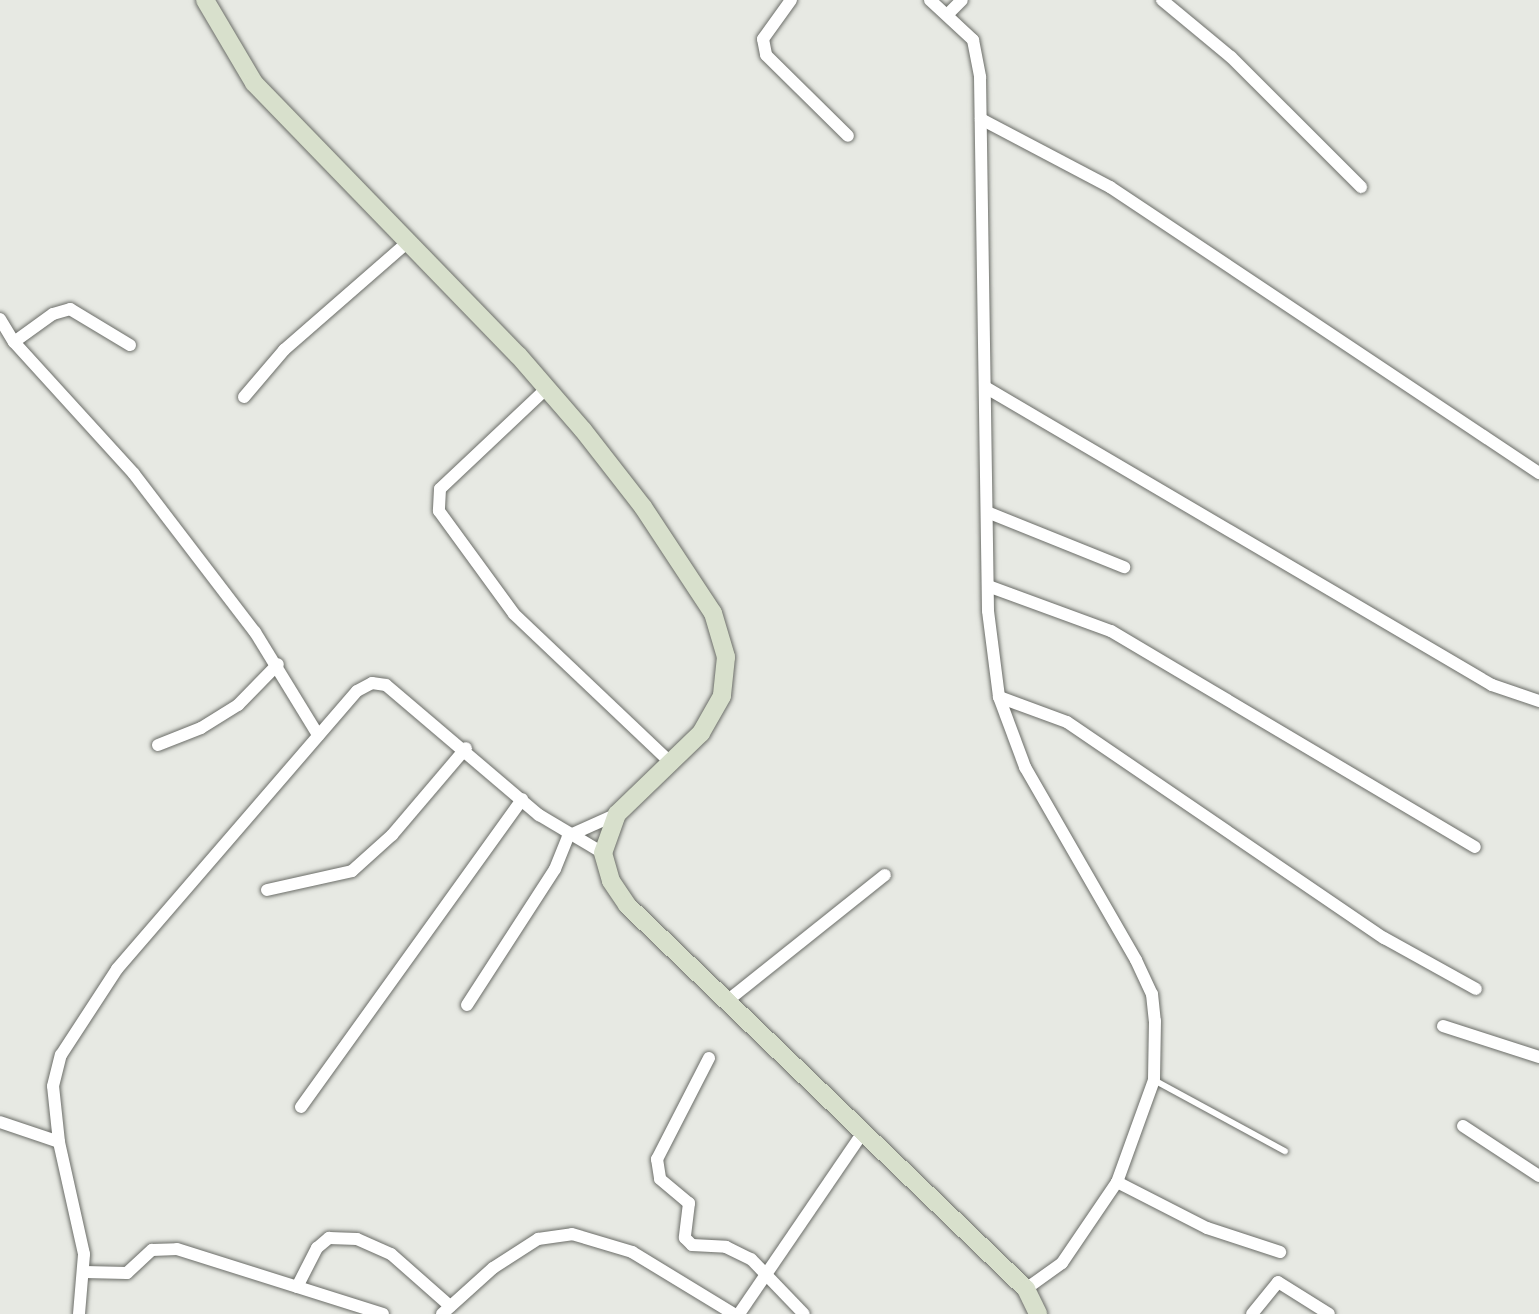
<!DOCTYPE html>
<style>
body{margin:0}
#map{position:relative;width:1539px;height:1314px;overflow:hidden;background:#e7e9e3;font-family:"Alegreya Sans",sans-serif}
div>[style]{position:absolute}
.roads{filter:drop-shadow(0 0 2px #6b6d68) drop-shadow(0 0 2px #6b6d68)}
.lane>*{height:6px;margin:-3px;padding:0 3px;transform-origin:3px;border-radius:3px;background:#fff}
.street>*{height:12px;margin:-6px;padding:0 6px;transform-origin:6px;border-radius:6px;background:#fff}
.secondary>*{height:18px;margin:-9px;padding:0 9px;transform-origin:9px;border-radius:9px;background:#d8e0cc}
span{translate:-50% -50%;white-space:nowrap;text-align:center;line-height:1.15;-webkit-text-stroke:7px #fff;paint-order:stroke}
</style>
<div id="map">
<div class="roads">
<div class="lane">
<div style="left:1154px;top:1080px;width:149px;rotate:28.5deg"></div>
</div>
<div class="street">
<div style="left:791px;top:0;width:48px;rotate:125.7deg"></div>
<div style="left:763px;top:39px;width:16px;rotate:79deg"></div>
<div style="left:766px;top:55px;width:115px;rotate:44.6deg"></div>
<div style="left:930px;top:0;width:59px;rotate:42.9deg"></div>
<div style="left:973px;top:40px;width:38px;rotate:79deg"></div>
<div style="left:980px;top:77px;width:534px;rotate:89.14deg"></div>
<div style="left:988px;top:611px;width:87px;rotate:82.7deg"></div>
<div style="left:999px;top:697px;width:75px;rotate:69.6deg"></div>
<div style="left:1025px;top:767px;width:223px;rotate:60.1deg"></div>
<div style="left:1136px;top:960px;width:38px;rotate:65deg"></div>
<div style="left:1152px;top:994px;width:27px;rotate:84deg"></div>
<div style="left:1155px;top:1021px;width:59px;rotate:91deg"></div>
<div style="left:1154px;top:1080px;width:109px;rotate:109.9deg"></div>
<div style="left:1117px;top:1182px;width:98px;rotate:124.2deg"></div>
<div style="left:1062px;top:1263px;width:44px;rotate:144.2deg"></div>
<div style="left:1162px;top:0;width:89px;rotate:39.6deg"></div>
<div style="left:1231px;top:57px;width:184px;rotate:45deg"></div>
<div style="left:949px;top:13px;width:18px;rotate:-45deg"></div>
<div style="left:981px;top:119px;width:146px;rotate:27.8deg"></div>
<div style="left:1110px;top:187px;width:516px;rotate:33.69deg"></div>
<div style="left:0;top:319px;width:27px;rotate:59deg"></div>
<div style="left:14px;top:342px;width:178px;rotate:47.7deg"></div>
<div style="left:134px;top:474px;width:199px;rotate:52.6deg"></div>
<div style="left:255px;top:632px;width:121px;rotate:58.5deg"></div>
<div style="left:14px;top:342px;width:48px;rotate:-35.7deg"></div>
<div style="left:53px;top:314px;width:18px;rotate:-16deg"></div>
<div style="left:70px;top:309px;width:70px;rotate:31deg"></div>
<div style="left:985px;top:387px;width:588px;rotate:30.45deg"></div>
<div style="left:1492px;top:685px;width:50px;rotate:18.8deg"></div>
<div style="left:547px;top:388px;width:147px;rotate:136.7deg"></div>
<div style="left:440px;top:489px;width:22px;rotate:93deg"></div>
<div style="left:439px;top:511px;width:127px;rotate:53.9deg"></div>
<div style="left:514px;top:614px;width:215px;rotate:43.5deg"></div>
<div style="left:244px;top:397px;width:62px;rotate:-49.6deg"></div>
<div style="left:284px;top:350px;width:164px;rotate:-41.1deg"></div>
<div style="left:987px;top:512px;width:148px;rotate:21.9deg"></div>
<div style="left:988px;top:586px;width:131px;rotate:20.1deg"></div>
<div style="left:1111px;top:631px;width:423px;rotate:30.7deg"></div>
<div style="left:999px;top:697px;width:72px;rotate:20.2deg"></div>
<div style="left:1067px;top:722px;width:384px;rotate:34.3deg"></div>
<div style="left:1384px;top:938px;width:105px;rotate:29deg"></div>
<div style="left:158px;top:745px;width:46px;rotate:-21.6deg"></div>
<div style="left:201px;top:728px;width:44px;rotate:-31.9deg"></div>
<div style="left:238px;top:705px;width:57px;rotate:-45.7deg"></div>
<div style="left:267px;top:890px;width:87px;rotate:-12.6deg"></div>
<div style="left:352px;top:871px;width:54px;rotate:-42deg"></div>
<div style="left:392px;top:835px;width:114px;rotate:-49.6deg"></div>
<div style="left:727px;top:1001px;width:202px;rotate:-38.6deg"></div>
<div style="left:467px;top:1005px;width:162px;rotate:-57.1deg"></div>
<div style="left:555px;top:869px;width:35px;rotate:-68deg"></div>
<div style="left:568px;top:836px;width:54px;rotate:-24.2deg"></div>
<div style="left:1443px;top:1026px;width:101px;rotate:17.9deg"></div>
<div style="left:709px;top:1058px;width:114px;rotate:117.2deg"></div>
<div style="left:657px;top:1159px;width:20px;rotate:81deg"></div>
<div style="left:660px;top:1179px;width:38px;rotate:40deg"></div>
<div style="left:689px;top:1203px;width:35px;rotate:97deg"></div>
<div style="left:685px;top:1238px;width:10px;rotate:45deg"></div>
<div style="left:692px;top:1245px;width:34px;rotate:3deg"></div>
<div style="left:726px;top:1247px;width:28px;rotate:26deg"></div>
<div style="left:751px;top:1259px;width:76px;rotate:46.1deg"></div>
<div style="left:301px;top:1107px;width:379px;rotate:-54.3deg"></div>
<div style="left:0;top:1122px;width:62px;rotate:18.7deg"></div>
<div style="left:1463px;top:1126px;width:91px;rotate:33.3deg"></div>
<div style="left:1117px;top:1182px;width:101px;rotate:27.1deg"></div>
<div style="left:1207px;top:1228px;width:77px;rotate:18.2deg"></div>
<div style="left:85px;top:1272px;width:42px;rotate:1.4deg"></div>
<div style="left:127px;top:1273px;width:34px;rotate:-43deg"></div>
<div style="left:152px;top:1250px;width:25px;rotate:-2deg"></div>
<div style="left:177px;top:1249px;width:216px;rotate:17.5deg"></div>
<div style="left:297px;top:1287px;width:44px;rotate:-62.9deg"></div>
<div style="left:317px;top:1248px;width:16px;rotate:-40deg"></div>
<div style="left:329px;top:1238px;width:28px;rotate:2deg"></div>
<div style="left:357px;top:1239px;width:37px;rotate:24deg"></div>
<div style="left:391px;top:1254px;width:79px;rotate:41.4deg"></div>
<div style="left:79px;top:1314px;width:60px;rotate:-85.2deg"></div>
<div style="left:84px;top:1254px;width:115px;rotate:-102.6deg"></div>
<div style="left:59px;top:1142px;width:56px;rotate:-96.1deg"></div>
<div style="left:53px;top:1086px;width:32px;rotate:-76deg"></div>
<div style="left:61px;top:1055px;width:103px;rotate:-56.9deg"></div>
<div style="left:117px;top:969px;width:367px;rotate:-49.2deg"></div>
<div style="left:357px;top:691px;width:17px;rotate:-28deg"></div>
<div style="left:372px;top:683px;width:14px;rotate:8deg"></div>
<div style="left:386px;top:685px;width:201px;rotate:40.4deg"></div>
<div style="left:539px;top:815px;width:74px;rotate:30.7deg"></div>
<div style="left:442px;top:1314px;width:69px;rotate:-42deg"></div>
<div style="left:493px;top:1268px;width:54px;rotate:-32.8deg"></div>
<div style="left:538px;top:1239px;width:34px;rotate:-8deg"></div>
<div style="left:572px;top:1234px;width:63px;rotate:16.7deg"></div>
<div style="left:632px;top:1252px;width:119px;rotate:31.3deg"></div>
<div style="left:739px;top:1314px;width:220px;rotate:-55.7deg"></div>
<div style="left:1252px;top:1314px;width:41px;rotate:-50.9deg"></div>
<div style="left:1278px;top:1282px;width:60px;rotate:32.1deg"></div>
</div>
<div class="secondary">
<div style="left:205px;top:0;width:96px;rotate:59.4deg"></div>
<div style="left:254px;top:83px;width:379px;rotate:45.9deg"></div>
<div style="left:518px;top:355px;width:99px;rotate:49.1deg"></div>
<div style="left:583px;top:430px;width:98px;rotate:52.1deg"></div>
<div style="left:643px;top:507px;width:127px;rotate:56.6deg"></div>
<div style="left:713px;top:613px;width:46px;rotate:73.5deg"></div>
<div style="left:726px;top:657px;width:39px;rotate:96deg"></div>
<div style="left:722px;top:696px;width:43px;rotate:119.6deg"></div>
<div style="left:701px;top:733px;width:117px;rotate:136deg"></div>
<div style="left:617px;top:814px;width:41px;rotate:109.7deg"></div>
<div style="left:603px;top:853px;width:29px;rotate:74deg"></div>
<div style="left:611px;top:881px;width:29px;rotate:56deg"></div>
<div style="left:627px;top:905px;width:554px;rotate:43.9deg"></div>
<div style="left:1026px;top:1289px;width:28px;rotate:64deg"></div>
</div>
</div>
</div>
